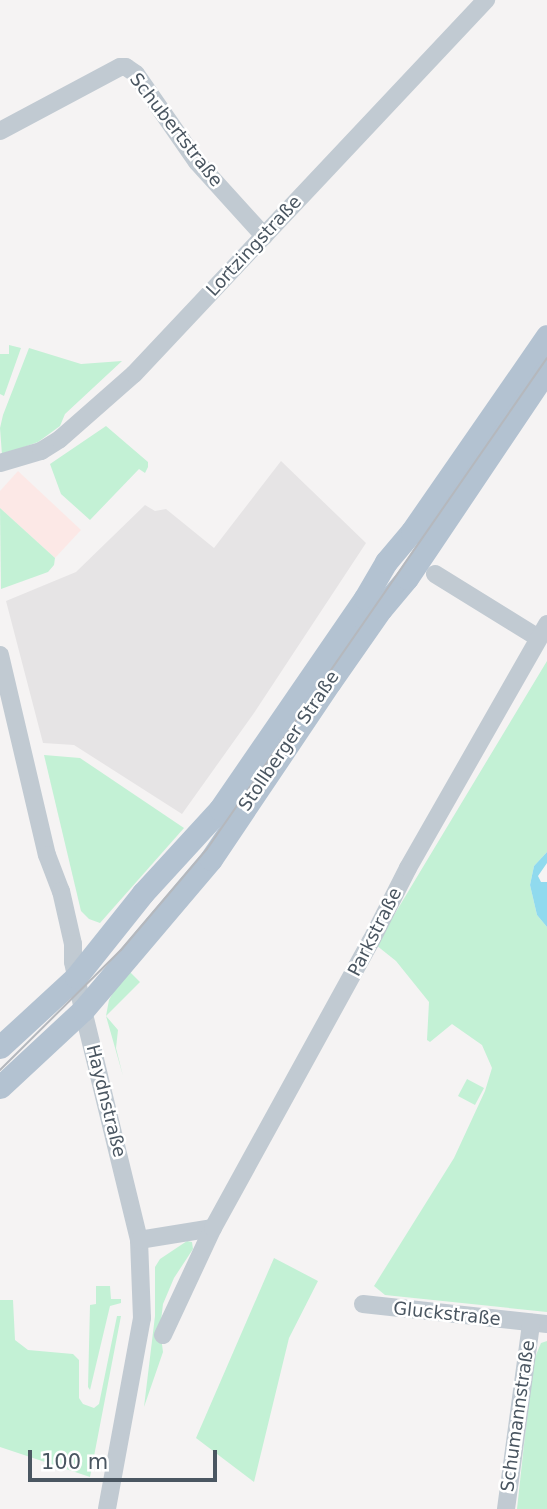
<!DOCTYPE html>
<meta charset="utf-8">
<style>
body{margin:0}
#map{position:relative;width:547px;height:1509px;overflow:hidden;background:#f5f3f3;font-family:"DejaVu Sans",sans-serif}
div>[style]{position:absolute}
.education>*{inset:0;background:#e6e4e5}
.medical>*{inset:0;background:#fce8e6}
.green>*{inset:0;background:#c3f1d5}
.water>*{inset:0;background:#90daee}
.minor>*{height:18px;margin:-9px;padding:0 9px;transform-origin:9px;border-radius:9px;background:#c1cad2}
.major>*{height:23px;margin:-11.5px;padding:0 11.5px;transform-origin:11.5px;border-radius:11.5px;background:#b3c2d1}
.tram>*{height:2px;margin:-1px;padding:0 1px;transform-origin:1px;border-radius:1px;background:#b5b8bd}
span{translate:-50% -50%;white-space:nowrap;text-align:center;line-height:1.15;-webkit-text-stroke:5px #fff;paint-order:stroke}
.street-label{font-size:18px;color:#4a5661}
.scale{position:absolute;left:28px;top:1450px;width:189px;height:32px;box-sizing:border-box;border:4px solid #4a5661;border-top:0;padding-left:9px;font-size:21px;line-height:24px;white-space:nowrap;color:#4a5661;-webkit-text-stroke:5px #fff;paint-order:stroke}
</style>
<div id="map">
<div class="education">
<div style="clip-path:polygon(281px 461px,366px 543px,254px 713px,182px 814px,74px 745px,43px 743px,6px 601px,76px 572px,145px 505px,155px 511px,166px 509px,214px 548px)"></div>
</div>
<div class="medical">
<div style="clip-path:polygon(18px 471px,81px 530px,55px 558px,0 508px,0 491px)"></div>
</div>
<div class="green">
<div style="clip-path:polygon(9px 345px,21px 348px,4px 396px,0 394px,0 354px,9px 354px)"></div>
<div style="clip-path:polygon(29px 348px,81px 364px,122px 361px,65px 414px,60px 426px,38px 442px,2px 455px,0 428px,3px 415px)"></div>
<div style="clip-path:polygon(106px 426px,148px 462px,148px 467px,145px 473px,139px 469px,90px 520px,61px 494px,50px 464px)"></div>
<div style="clip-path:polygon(0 508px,55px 558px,54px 565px,48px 572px,1px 589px)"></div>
<div style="clip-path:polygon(547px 661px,547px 852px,534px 866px,530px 885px,537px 915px,547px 927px,547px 1312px,385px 1295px,374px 1286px,454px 1158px,485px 1091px,492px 1068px,482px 1045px,452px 1024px,430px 1042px,427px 1040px,429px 1002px,396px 961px,376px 945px)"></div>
<div style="clip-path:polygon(44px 755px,80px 758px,184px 828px,100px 923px,89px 919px,81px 911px)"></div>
<div style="clip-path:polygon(126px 968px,140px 982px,106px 1016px,118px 1030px,116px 1048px,123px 1076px,106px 1016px,109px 1000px)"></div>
<div style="clip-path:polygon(467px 1079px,484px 1088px,475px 1105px,458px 1096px)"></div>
<div style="clip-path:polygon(187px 1241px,192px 1242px,193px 1249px,174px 1278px,163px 1304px,160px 1329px,163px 1352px,144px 1407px,155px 1316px,155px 1267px,160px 1259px)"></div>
<div style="clip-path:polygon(274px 1258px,318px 1281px,289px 1338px,254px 1482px,196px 1438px)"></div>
<div style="clip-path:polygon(96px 1286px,110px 1286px,111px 1299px,121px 1299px,121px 1303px,110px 1306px,90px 1390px,88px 1387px,90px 1305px,96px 1304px)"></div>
<div style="clip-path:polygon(0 1300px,13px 1300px,15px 1340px,28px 1350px,73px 1354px,79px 1360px,79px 1398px,83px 1404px,94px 1408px,99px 1404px,117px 1316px,121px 1316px,90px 1477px,0 1447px)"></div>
<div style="clip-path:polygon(547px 1341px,547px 1509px,517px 1509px,533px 1362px,541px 1343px)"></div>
</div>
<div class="water">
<div style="clip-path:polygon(547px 852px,547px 863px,538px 876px,541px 882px,547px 882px,547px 927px,537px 915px,530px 885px,534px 866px)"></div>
</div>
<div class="minor">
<div style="left:0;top:131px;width:136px;rotate:-28.1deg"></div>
<div style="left:120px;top:67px;width:6px"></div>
<div style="left:126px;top:67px;width:12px;rotate:35deg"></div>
<div style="left:136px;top:74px;width:107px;rotate:55.3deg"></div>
<div style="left:197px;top:162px;width:100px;rotate:47.8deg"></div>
<div style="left:0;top:463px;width:43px;rotate:-16.3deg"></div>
<div style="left:41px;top:451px;width:22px;rotate:-32deg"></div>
<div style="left:60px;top:439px;width:98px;rotate:-41.3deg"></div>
<div style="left:134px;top:374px;width:514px;rotate:-46.74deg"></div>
<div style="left:435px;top:574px;width:120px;rotate:31.7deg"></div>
<div style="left:0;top:655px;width:205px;rotate:76.8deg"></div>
<div style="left:47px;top:855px;width:39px;rotate:69deg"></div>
<div style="left:61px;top:891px;width:54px;rotate:77.2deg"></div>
<div style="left:73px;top:944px;width:18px;rotate:90deg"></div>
<div style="left:73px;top:962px;width:49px;rotate:78.2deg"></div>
<div style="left:83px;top:1010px;width:237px;rotate:76.3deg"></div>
<div style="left:139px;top:1240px;width:78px;rotate:87.8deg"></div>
<div style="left:142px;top:1318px;width:194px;rotate:100.4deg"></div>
<div style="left:139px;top:1240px;width:75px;rotate:-9.2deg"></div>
<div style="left:363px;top:1304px;width:185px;rotate:6.2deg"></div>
<div style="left:163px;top:1335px;width:118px;rotate:-65deg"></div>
<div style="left:213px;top:1228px;width:328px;rotate:-61.2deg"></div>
<div style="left:371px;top:941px;width:82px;rotate:-63.1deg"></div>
<div style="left:408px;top:868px;width:281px;rotate:-60.3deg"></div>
<div style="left:506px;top:1509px;width:188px;rotate:-82.3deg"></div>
</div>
<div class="major">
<div style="left:0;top:1047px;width:103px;rotate:-42.6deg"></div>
<div style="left:76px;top:977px;width:107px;rotate:-51.4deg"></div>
<div style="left:143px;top:893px;width:114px;rotate:-47.5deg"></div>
<div style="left:220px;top:809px;width:256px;rotate:-55.5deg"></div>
<div style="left:365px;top:598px;width:42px;rotate:-59.7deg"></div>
<div style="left:386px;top:562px;width:40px;rotate:-50deg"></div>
<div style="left:412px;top:531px;width:237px;rotate:-55.3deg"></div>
<div style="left:0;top:1087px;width:113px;rotate:-42.9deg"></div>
<div style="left:83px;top:1010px;width:198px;rotate:-49.7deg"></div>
<div style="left:211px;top:859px;width:213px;rotate:-56.1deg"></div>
<div style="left:330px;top:682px;width:89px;rotate:-55.1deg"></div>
<div style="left:381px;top:609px;width:40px;rotate:-50deg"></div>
<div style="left:407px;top:578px;width:251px;rotate:-56.1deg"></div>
</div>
<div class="tram">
<div style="left:0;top:1070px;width:170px;rotate:-44.8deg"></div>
<div style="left:121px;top:950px;width:133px;rotate:-49.6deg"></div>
<div style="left:207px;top:849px;width:597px;rotate:-55.3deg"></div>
</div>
<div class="street-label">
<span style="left:176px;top:130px;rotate:52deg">Schubertstraße</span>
<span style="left:254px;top:246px;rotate:-47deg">Lortzingstraße</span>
<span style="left:289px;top:741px;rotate:-56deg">Stollberger Straße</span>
<span style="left:375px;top:932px;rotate:-63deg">Parkstraße</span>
<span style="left:106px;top:1101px;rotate:76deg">Haydnstraße</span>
<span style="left:447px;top:1314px;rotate:6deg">Gluckstraße</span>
<span style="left:518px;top:1416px;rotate:-82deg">Schumannstraße</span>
</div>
<div class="scale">100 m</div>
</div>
